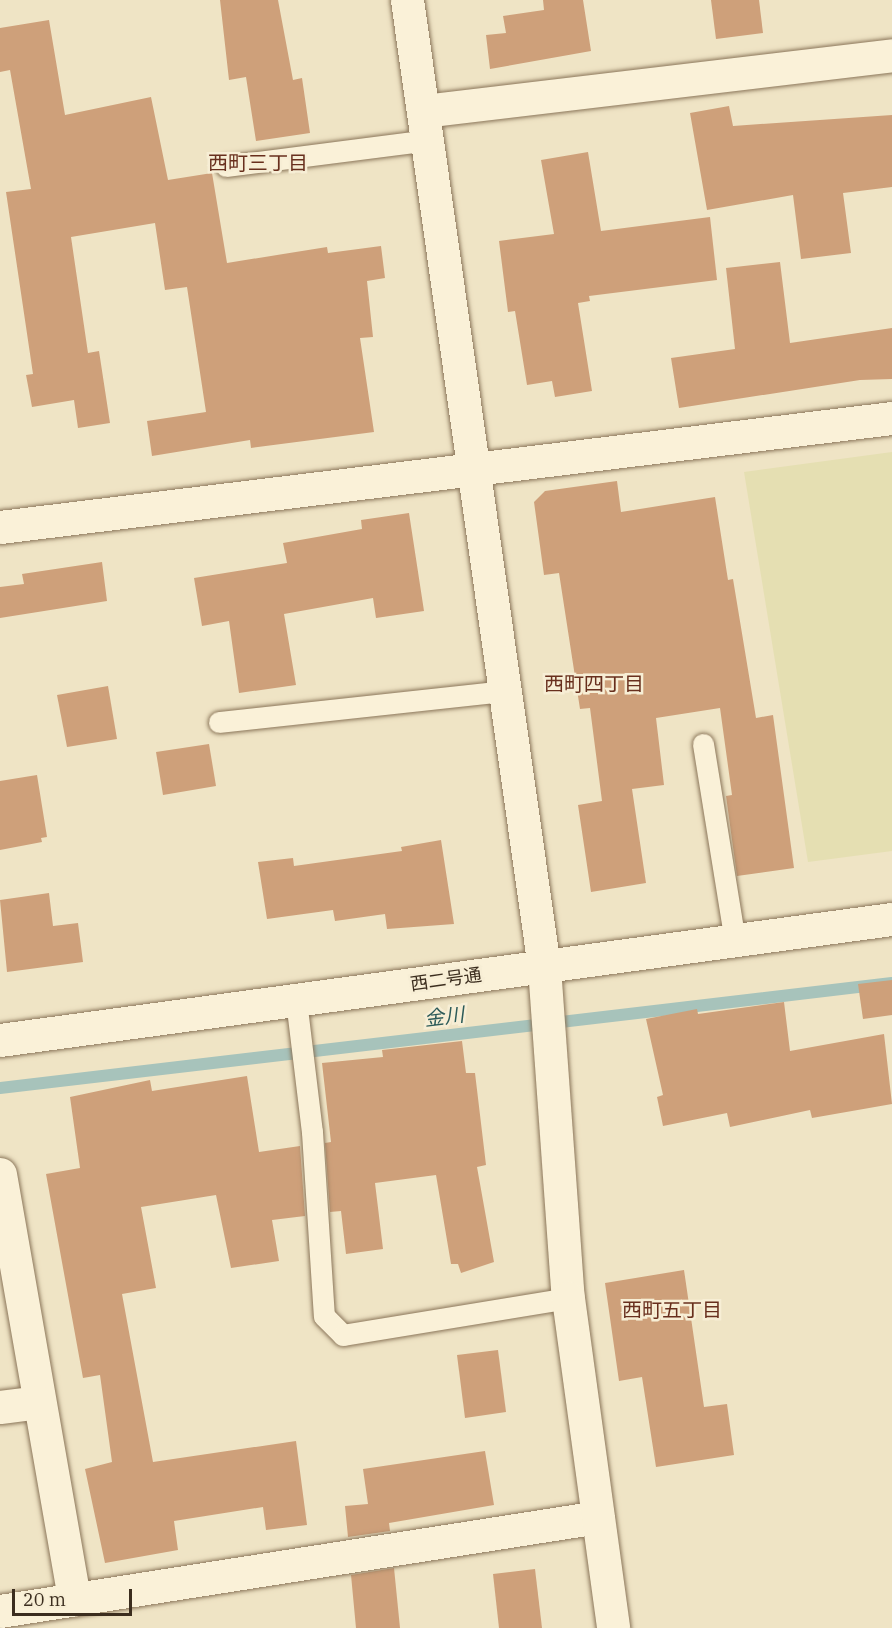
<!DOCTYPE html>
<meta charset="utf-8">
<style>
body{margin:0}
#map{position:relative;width:892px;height:1628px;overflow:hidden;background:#efe4c5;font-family:"IBM Plex Serif","Noto Sans JP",serif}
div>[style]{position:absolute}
.farmland>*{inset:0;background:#e5dfb2}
.stream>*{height:12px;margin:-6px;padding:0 6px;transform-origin:6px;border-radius:6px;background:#a7c3bb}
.building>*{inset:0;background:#cea07a}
.roads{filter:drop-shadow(0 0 2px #8b765a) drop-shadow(0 0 2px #8b765a)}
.service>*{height:21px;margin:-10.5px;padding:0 10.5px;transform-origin:10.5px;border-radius:10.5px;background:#faf1d8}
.minor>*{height:33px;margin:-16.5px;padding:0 16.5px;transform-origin:16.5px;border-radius:16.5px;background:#faf1d8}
.tertiary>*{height:33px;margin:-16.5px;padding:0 16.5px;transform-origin:16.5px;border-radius:16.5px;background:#faf1d8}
span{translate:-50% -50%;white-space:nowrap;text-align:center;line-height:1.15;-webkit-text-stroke:5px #f7eed5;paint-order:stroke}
.street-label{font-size:18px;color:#3b2d1e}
.neighbourhood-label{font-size:20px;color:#682f1d}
.water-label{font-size:20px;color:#2d5b59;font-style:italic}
.scale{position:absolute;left:12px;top:1589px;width:120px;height:27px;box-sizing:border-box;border:3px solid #3b2d1e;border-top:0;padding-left:8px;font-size:18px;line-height:21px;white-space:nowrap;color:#3b2d1e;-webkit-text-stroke:4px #f7eed5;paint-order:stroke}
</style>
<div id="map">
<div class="farmland">
<div style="clip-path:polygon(892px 452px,892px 851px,808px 862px,744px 472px)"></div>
</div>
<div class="stream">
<div style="left:0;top:1088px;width:898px;rotate:-6.71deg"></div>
</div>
<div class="building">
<div style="clip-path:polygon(220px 0,278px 0,293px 80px,302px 78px,310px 133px,256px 141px,246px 77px,229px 80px)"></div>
<div style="clip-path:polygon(543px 0,583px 0,591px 51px,490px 69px,486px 35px,506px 33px,503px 16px,544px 10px)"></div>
<div style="clip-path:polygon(711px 0,759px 0,763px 33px,716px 39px)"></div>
<div style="clip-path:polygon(49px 20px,65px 115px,151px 97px,168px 180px,212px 173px,227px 263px,327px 247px,328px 253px,381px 246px,385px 278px,367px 281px,373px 337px,360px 338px,374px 432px,251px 448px,250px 440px,152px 456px,147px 421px,206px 412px,187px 287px,165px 290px,155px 223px,71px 237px,88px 353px,99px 351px,110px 423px,78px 428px,74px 400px,32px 407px,26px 375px,33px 374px,6px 192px,31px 189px,10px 70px,0 72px,0 28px)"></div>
<div style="clip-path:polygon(729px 106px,733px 126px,892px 115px,892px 187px,843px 193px,851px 253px,801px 259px,793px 195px,707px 210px,690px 113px)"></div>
<div style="clip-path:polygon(588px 152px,601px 231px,710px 217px,717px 280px,589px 296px,590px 301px,578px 303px,592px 391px,555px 397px,552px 381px,527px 385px,515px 311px,508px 312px,499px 241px,554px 234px,541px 160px)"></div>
<div style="clip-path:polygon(780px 262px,790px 343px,892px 328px,892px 379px,860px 380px,679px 408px,671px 358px,735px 349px,726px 268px)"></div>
<div style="clip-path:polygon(617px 481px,621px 512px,715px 497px,728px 580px,733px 579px,756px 718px,773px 715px,794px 868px,737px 876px,726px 796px,732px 795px,720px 708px,656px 718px,664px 785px,632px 789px,646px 883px,591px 892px,578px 805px,602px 801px,590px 708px,580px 709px,559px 573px,544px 575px,534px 502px,545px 491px)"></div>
<div style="clip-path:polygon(409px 513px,424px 611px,376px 618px,373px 598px,284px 614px,296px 685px,239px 693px,229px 621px,202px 626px,194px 578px,287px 563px,283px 543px,362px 529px,361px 520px)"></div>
<div style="clip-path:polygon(102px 562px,107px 601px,0 618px,0 587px,24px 584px,22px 574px)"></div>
<div style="clip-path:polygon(108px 686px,117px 739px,67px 747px,57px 695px)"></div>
<div style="clip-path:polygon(209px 744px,216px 786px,163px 795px,156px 752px)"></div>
<div style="clip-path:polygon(37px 775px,47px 837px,41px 838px,42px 842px,0 850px,0 781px)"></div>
<div style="clip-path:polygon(441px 840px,454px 924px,387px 929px,385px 914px,335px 921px,333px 910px,267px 919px,258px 862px,293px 858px,294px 866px,402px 851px,401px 847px)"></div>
<div style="clip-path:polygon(49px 893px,53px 926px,78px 923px,83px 962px,7px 972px,0 900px)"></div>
<div style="clip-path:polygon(892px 980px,892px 1015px,863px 1019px,858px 984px)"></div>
<div style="clip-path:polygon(784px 1002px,790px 1051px,884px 1034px,892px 1104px,812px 1118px,810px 1110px,730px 1127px,727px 1113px,663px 1126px,657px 1097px,663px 1095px,646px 1019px,697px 1009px,698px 1014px)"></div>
<div style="clip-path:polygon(462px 1041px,466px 1073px,475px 1073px,486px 1165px,477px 1167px,494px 1262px,461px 1273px,458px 1264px,451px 1264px,436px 1175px,375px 1183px,383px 1249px,346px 1254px,341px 1211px,330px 1212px,325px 1143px,331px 1142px,322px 1063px,383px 1057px,382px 1050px)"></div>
<div style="clip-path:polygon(247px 1076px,259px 1152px,300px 1146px,305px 1216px,272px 1220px,279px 1261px,231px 1268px,216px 1195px,141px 1207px,156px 1288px,122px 1294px,153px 1462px,296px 1441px,307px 1525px,266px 1530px,263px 1507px,174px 1521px,178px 1550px,105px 1563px,85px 1469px,112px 1462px,100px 1375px,83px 1378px,46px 1174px,80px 1168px,70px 1097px,150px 1080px,152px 1091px)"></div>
<div style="clip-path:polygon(684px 1270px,704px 1407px,727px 1404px,734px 1455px,656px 1467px,642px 1377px,619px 1381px,605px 1283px)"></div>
<div style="clip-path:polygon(498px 1350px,506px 1412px,465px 1418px,457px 1355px)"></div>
<div style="clip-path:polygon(485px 1451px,494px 1505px,389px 1523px,390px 1531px,348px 1537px,345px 1506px,368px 1504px,363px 1469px)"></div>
<div style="clip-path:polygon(394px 1568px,400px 1628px,356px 1628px,351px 1575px)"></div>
<div style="clip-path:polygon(535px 1569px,542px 1628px,499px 1628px,493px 1574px)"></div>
</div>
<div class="roads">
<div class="service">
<div style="left:226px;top:166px;width:204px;rotate:-7.3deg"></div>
<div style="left:219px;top:722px;width:287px;rotate:-6.2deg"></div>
<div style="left:703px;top:744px;width:200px;rotate:80.8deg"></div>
<div style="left:296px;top:1000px;width:133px;rotate:83.1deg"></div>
<div style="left:312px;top:1132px;width:184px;rotate:86.3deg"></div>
<div style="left:324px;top:1316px;width:27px;rotate:45deg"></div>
<div style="left:343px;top:1335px;width:228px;rotate:-9.3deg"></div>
</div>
<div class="minor">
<div style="left:424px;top:111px;width:471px;rotate:-6.8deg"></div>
<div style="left:0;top:527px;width:899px;rotate:-6.97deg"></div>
<div style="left:0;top:1174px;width:432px;rotate:80.1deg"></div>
<div style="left:0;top:1407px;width:39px;rotate:-7deg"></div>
<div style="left:0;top:1611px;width:605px;rotate:-8.93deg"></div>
</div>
<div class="tertiary">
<div style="left:407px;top:0;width:977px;rotate:81.94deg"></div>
<div style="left:544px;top:967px;width:332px;rotate:85.9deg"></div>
<div style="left:568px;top:1298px;width:333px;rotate:82.2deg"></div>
<div style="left:0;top:1040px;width:900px;rotate:-7.73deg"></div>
</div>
</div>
<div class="street-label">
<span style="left:446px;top:980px;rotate:-8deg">西二号通</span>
</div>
<div class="neighbourhood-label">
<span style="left:258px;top:162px">西町三丁目</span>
<span style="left:594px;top:683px">西町四丁目</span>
<span style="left:672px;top:1309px">西町五丁目</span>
</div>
<div class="water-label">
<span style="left:444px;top:1016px;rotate:-7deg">金川</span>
</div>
<div class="scale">20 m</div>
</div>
